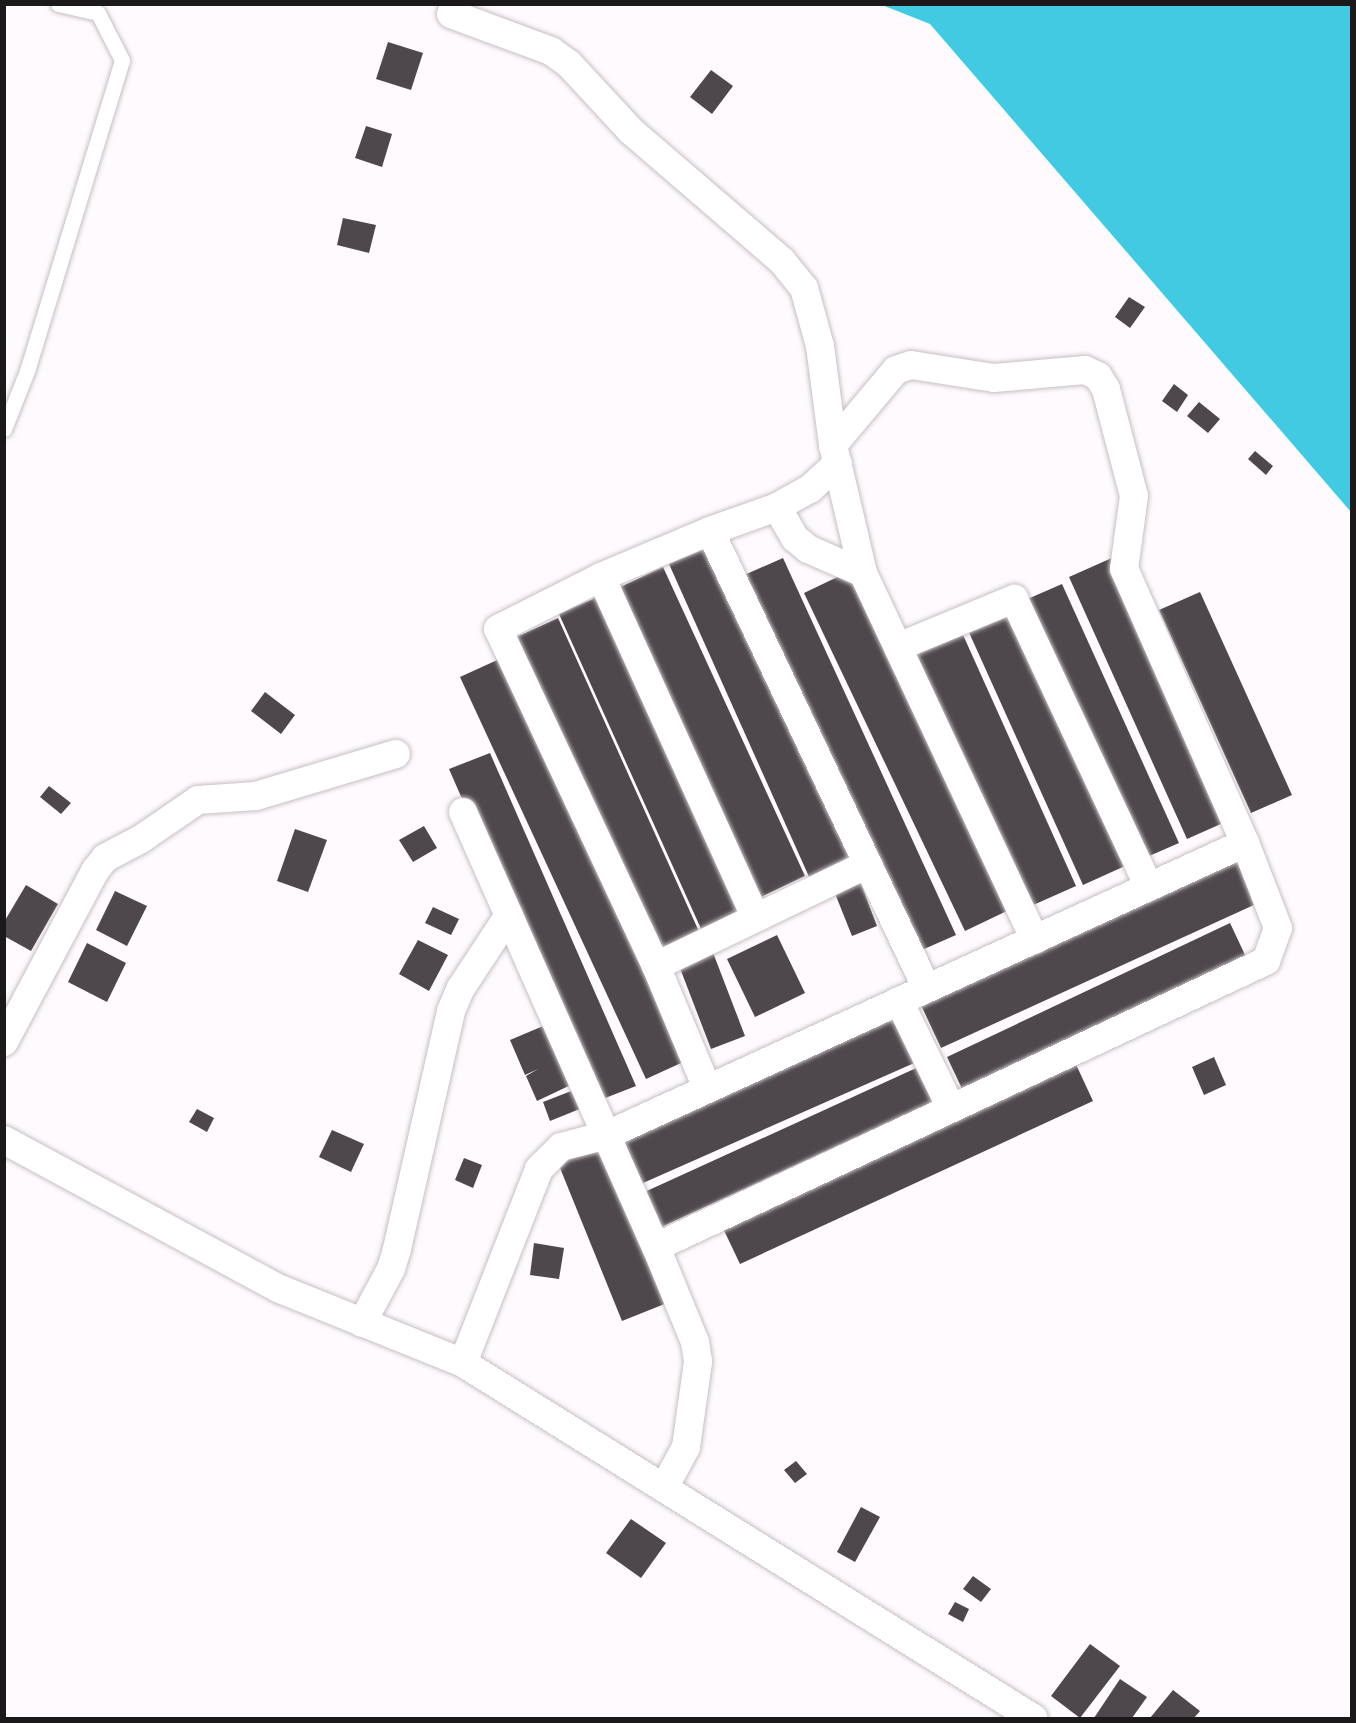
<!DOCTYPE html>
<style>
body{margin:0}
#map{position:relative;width:1356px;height:1723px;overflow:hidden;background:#fefafd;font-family:"Exo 2",sans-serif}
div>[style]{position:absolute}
.water>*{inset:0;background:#43cae3}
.building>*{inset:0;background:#4e484c}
.roads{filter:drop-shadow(0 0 2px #c6bfc4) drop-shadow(0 0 2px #c6bfc4)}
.service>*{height:15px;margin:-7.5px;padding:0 7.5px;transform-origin:7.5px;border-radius:7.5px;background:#fff}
.minor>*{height:28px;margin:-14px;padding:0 14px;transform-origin:14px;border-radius:14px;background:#fff}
span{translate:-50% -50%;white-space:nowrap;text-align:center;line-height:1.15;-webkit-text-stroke:6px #fff;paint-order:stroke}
.frame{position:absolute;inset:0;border:6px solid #1c191b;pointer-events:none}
</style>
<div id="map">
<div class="water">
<div style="clip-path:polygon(882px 5px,1351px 5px,1351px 512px,930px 24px)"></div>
</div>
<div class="building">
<div style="clip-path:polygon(388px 42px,423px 53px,411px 90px,376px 79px)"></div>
<div style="clip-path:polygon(711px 70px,733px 86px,712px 114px,690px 97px)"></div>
<div style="clip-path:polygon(366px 126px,392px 134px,382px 167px,355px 158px)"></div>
<div style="clip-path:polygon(343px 218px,376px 225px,369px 253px,337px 245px)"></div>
<div style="clip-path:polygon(1129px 297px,1145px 307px,1130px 328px,1115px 317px)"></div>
<div style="clip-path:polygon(1174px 384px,1188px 395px,1177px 412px,1162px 401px)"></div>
<div style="clip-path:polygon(1199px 402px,1220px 419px,1208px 433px,1187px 416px)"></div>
<div style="clip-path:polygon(1255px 451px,1273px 466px,1266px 475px,1248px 459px)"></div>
<div style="clip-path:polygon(712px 546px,853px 860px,810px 879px,669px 564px)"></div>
<div style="clip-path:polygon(1114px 557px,1232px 819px,1187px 839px,1069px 577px)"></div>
<div style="clip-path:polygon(783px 558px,956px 935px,915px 953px,742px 576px)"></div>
<div style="clip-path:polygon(663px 567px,805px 876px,761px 897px,618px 588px)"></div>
<div style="clip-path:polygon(850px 571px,1011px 909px,965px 931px,804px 593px)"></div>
<div style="clip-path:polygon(1062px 584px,1179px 843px,1140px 860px,1023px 601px)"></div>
<div style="clip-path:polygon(1200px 592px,1292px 795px,1251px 813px,1159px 610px)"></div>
<div style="clip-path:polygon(604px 594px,746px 911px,702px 931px,559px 614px)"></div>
<div style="clip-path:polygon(1009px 608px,1125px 866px,1083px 885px,967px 628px)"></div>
<div style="clip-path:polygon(558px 618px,701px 936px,655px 957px,512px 639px)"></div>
<div style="clip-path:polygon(959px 626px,1076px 886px,1031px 906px,913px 647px)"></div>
<div style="clip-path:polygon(506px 656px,692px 1058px,646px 1079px,460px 677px)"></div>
<div style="clip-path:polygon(265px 692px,295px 715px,281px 734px,251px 711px)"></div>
<div style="clip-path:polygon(490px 753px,636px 1086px,595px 1102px,449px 769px)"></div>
<div style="clip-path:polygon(49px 786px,71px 803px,61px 814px,40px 797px)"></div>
<div style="clip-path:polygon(424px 826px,437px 848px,413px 862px,399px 840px)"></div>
<div style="clip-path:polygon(295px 829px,327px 840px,308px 892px,277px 881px)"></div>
<div style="clip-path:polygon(1236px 859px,1256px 904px,941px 1048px,920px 1003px)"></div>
<div style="clip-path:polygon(860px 881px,877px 926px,852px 936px,834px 891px)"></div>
<div style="clip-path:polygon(26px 885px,58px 904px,31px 951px,4px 936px,4px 922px)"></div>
<div style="clip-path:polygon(115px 891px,147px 906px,127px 946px,96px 930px)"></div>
<div style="clip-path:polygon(433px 907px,459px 919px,451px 935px,425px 923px)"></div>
<div style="clip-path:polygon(1230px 923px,1246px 957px,963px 1091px,947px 1057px)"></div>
<div style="clip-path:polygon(777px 935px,805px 993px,755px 1017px,727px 959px)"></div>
<div style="clip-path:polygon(418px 940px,448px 955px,429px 991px,399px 974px)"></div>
<div style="clip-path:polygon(87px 943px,126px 963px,107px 1002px,68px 982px)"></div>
<div style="clip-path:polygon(712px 950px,745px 1036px,711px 1049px,678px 963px)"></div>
<div style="clip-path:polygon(899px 1011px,921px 1060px,634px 1187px,612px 1139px)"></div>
<div style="clip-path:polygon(548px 1024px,575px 1083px,537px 1101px,526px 1076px,538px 1069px,525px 1075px,510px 1040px)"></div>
<div style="clip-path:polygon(1214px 1057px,1226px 1085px,1204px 1095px,1192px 1067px)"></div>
<div style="clip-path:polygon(1073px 1058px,1093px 1101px,740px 1264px,720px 1222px)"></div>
<div style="clip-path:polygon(925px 1064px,941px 1098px,655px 1230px,638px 1195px)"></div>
<div style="clip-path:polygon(579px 1088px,587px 1106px,550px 1121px,543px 1102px)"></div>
<div style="clip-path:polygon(197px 1109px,214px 1118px,207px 1132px,189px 1122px)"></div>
<div style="clip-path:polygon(332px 1130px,364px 1144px,351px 1172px,319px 1157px)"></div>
<div style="clip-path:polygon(603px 1145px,667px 1303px,622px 1321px,558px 1163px)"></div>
<div style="clip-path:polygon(464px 1158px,482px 1165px,473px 1188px,455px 1180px)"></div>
<div style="clip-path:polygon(534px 1243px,564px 1248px,559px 1279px,530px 1275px)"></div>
<div style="clip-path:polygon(796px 1461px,807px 1474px,795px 1483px,784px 1470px)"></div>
<div style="clip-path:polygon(861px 1507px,880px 1517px,855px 1562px,837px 1552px)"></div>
<div style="clip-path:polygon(631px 1519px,666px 1543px,641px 1578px,606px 1553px)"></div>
<div style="clip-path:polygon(973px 1576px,991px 1589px,981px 1602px,963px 1589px)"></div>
<div style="clip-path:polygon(955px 1602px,969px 1609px,963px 1622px,948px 1614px)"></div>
<div style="clip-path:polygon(1090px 1644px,1120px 1666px,1080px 1718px,1051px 1696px)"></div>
<div style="clip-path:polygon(1120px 1679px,1147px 1697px,1132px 1718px,1094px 1718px)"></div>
<div style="clip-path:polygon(1173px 1690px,1200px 1711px,1194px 1718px,1150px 1718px)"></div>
</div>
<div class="roads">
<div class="service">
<div style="left:4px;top:429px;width:62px;rotate:-68.4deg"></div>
<div style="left:27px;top:371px;width:325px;rotate:-73deg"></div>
<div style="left:122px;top:60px;width:53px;rotate:-117.1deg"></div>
<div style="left:98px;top:13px;width:41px;rotate:-167.3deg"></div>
</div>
<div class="minor">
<div style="left:451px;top:14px;width:107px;rotate:20.3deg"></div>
<div style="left:551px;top:51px;width:22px;rotate:36deg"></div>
<div style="left:569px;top:64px;width:91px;rotate:47.2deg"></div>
<div style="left:631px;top:131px;width:199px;rotate:40.7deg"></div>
<div style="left:782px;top:261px;width:35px;rotate:51deg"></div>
<div style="left:804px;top:288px;width:60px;rotate:74.6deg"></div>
<div style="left:820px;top:346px;width:100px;rotate:82.5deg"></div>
<div style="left:833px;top:445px;width:131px;rotate:76.8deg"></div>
<div style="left:863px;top:573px;width:405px;rotate:64.9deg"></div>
<div style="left:777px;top:507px;width:36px;rotate:60deg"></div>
<div style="left:795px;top:538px;width:17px;rotate:40deg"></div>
<div style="left:808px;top:549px;width:60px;rotate:23.6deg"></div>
<div style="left:710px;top:531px;width:71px;rotate:-19.7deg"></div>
<div style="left:777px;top:507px;width:38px;rotate:-29deg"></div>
<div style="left:810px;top:489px;width:38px;rotate:-43deg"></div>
<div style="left:601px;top:577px;width:372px;rotate:65.6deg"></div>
<div style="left:898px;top:647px;width:126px;rotate:-22.5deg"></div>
<div style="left:1014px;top:599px;width:318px;rotate:64.9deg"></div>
<div style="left:463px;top:812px;width:476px;rotate:66.1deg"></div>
<div style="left:656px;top:1247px;width:674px;rotate:-25.12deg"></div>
<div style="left:1266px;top:961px;width:35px;rotate:-70deg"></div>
<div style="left:1278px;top:928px;width:91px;rotate:-111.2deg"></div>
<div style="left:1245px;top:843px;width:300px;rotate:-113.8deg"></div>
<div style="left:1124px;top:569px;width:74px;rotate:-82.2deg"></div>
<div style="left:1134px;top:496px;width:111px;rotate:-104.7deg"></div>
<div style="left:1106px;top:389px;width:15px;rotate:-122deg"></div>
<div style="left:1098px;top:376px;width:14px;rotate:-155deg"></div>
<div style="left:1085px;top:370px;width:91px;rotate:175deg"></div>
<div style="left:994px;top:378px;width:84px;rotate:-171.1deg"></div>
<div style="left:911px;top:365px;width:16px;rotate:162deg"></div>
<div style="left:896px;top:370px;width:98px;rotate:130deg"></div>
<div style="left:656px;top:966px;width:233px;rotate:-25.7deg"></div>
<div style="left:899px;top:1001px;width:119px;rotate:64.1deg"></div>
<div style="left:4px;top:1042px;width:194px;rotate:-62deg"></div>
<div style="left:95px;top:871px;width:16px;rotate:-52deg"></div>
<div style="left:105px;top:858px;width:41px;rotate:-27.8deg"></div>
<div style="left:141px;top:839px;width:69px;rotate:-34.4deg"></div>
<div style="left:198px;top:800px;width:58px;rotate:-3.9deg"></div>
<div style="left:256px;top:796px;width:146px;rotate:-16.7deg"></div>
<div style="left:707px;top:1088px;width:132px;rotate:-112.7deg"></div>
<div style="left:656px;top:966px;width:372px;rotate:-115.1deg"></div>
<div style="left:498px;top:629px;width:115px;rotate:-26.8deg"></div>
<div style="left:601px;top:577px;width:118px;rotate:-22.9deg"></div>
<div style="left:710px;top:531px;width:505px;rotate:64.65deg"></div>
<div style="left:4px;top:1140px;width:314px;rotate:28.4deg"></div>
<div style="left:280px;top:1289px;width:197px;rotate:22deg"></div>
<div style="left:463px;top:1363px;width:672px;rotate:31.91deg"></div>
<div style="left:656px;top:1247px;width:103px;rotate:67.7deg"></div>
<div style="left:695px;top:1342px;width:20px;rotate:81deg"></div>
<div style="left:698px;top:1362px;width:86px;rotate:98deg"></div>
<div style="left:686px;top:1447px;width:44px;rotate:118.3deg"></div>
<div style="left:362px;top:1323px;width:61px;rotate:-61.8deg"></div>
<div style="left:391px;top:1269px;width:21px;rotate:-73deg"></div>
<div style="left:397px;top:1249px;width:244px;rotate:-77.2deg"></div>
<div style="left:451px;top:1011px;width:25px;rotate:-67deg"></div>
<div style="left:461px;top:988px;width:87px;rotate:-56.7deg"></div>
<div style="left:463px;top:1363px;width:208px;rotate:-68.6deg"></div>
<div style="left:539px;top:1169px;width:31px;rotate:-45deg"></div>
<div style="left:561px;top:1147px;width:48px;rotate:-14.6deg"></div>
<div style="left:607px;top:1135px;width:702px;rotate:-24.59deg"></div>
</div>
</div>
<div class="frame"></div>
</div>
